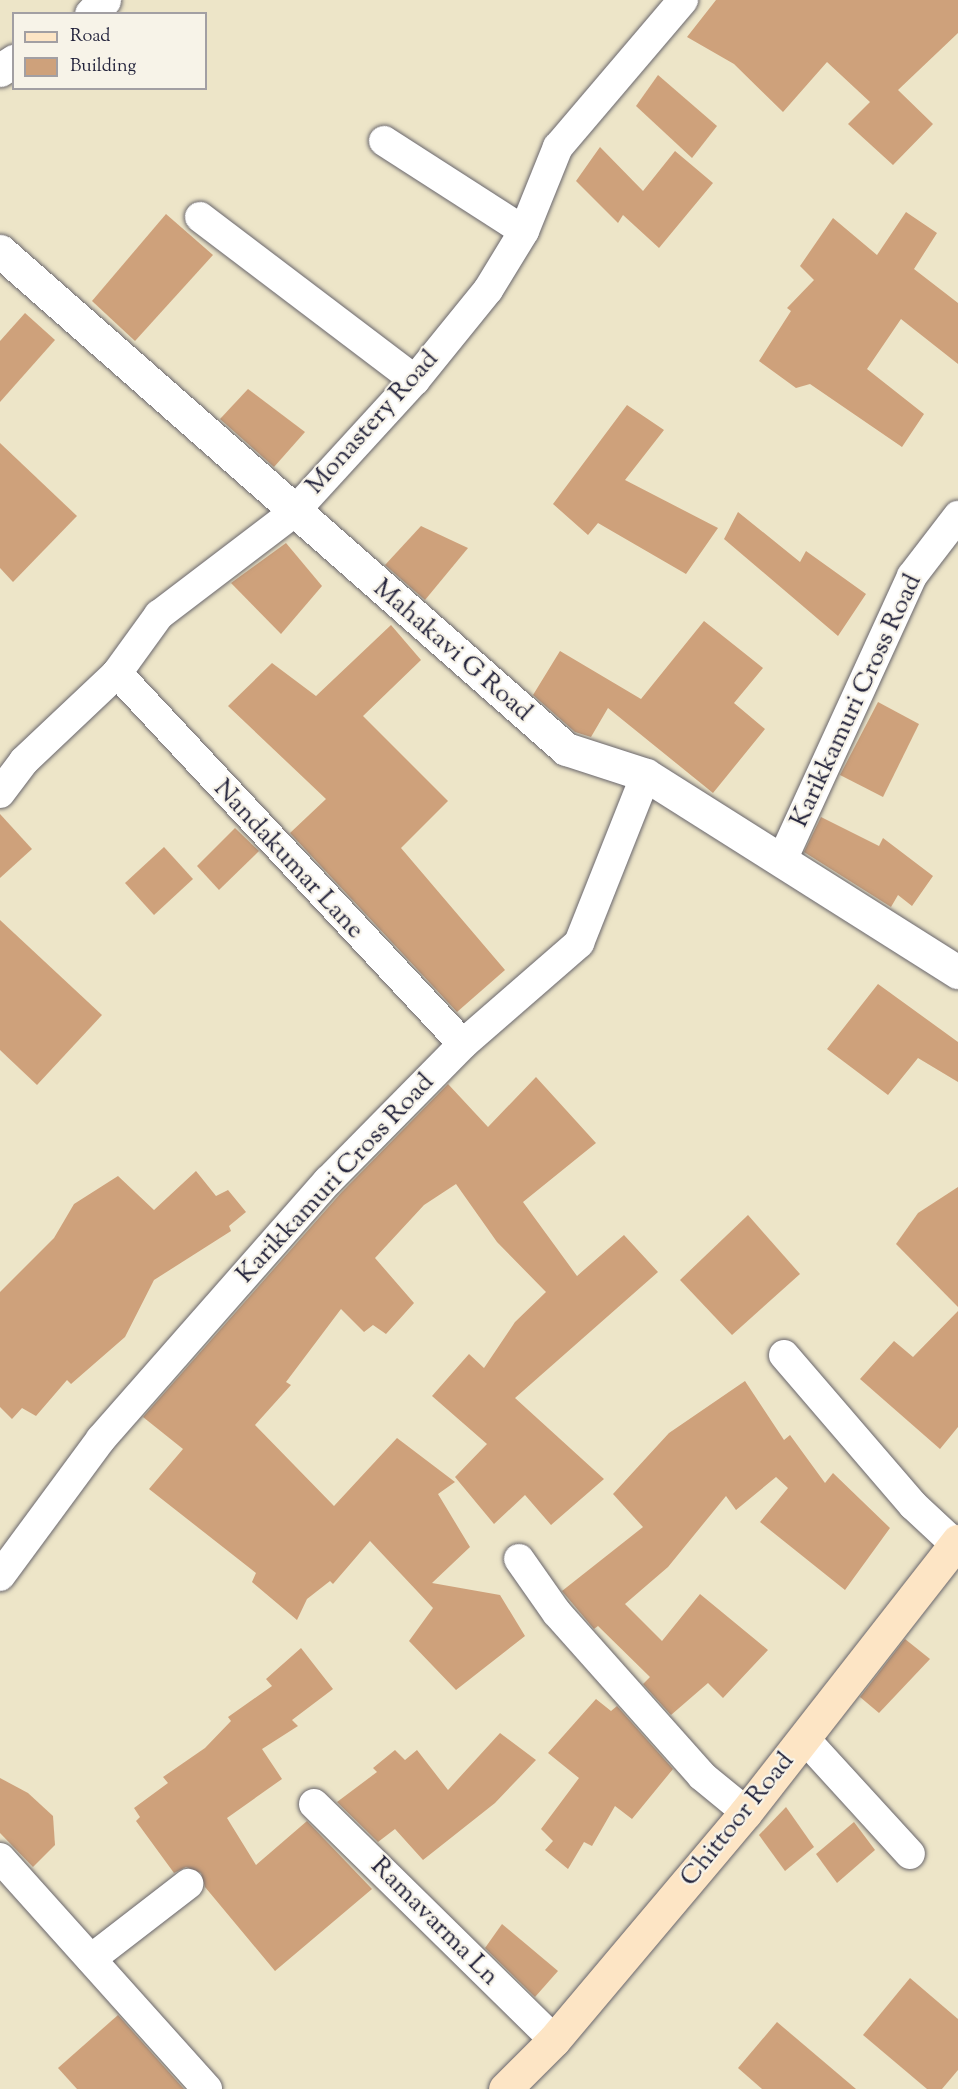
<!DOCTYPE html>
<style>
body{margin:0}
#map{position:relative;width:958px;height:2089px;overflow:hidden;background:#ede5c8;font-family:"Sorts Mill Goudy",serif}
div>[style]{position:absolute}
.building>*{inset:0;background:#cea17b}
.roads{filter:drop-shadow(0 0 2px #69666c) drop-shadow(0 0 2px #69666c)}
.minor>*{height:30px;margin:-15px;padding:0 15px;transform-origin:15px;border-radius:15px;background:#fff}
.tertiary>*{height:33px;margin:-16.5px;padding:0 16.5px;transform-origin:16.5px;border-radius:16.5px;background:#fff}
.secondary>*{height:33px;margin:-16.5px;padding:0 16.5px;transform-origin:16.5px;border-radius:16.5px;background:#fde5c5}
span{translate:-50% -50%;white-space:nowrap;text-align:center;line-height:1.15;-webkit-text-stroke:4.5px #f7f3e8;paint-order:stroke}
.street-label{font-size:26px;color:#22223b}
.legend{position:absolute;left:12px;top:12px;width:195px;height:78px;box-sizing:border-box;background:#f7f3e8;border:2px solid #a29fa3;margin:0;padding:8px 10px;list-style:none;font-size:18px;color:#22223b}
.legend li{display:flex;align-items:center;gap:12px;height:30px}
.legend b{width:30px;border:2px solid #a29fa3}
</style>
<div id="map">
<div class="building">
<div style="clip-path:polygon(716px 0,958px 0,958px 33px,898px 90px,933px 124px,893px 165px,848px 124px,870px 102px,827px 62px,783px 112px,734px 64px,687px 37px)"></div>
<div style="clip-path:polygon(658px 75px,717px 126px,692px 158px,636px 106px)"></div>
<div style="clip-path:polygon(600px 147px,643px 191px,675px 151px,713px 183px,659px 248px,623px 215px,618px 223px,576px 181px)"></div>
<div style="clip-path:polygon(906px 212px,937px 233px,914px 269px,958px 303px,958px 364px,901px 319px,867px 369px,924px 414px,902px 447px,810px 384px,796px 388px,759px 361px,791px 311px,787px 308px,814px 280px,800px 266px,833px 218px,877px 255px)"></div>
<div style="clip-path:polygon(166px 214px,213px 255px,135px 341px,92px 301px)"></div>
<div style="clip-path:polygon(25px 313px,55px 340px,0 402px,0 341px)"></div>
<div style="clip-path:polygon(248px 389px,305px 432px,274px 467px,220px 419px)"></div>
<div style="clip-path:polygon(627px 405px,664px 430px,625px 480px,718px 528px,686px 574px,598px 523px,588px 535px,553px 504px)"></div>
<div style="clip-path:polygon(0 443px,77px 516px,13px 582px,0 568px)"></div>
<div style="clip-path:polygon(738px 512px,800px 562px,806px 551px,866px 594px,838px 636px,724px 539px)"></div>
<div style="clip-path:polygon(421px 526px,468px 548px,425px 600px,385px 565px)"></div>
<div style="clip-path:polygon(286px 543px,322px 586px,281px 634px,231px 583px)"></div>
<div style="clip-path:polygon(704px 621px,763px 668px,734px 703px,765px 729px,713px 793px,608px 708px,591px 737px,575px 732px,533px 695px,560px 651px,641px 699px)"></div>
<div style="clip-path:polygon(391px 625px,421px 660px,363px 716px,448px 801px,401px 848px,505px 970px,457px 1012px,290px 833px,326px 799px,228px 706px,272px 663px,316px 696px)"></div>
<div style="clip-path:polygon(878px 702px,919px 724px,883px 797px,840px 775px)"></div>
<div style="clip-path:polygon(0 814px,32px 849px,0 878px)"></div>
<div style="clip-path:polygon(821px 817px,879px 846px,883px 838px,933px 876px,912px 906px,898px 895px,891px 907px,804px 852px)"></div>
<div style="clip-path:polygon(235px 828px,259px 851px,219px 890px,197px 866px)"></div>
<div style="clip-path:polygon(164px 847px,193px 879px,154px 915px,125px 883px)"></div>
<div style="clip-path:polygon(0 920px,102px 1015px,37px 1085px,0 1050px)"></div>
<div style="clip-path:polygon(878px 984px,958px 1042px,958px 1082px,918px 1058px,888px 1095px,827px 1049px)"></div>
<div style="clip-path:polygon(536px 1077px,596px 1143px,523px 1202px,577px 1276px,624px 1235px,658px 1272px,515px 1398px,604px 1479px,551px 1525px,525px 1495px,494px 1524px,455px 1477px,487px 1444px,432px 1396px,469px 1354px,484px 1368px,515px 1322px,546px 1292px,497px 1242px,456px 1184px,424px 1205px,375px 1258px,414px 1303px,386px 1334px,373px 1325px,364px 1332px,341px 1309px,286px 1382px,291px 1385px,255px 1425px,334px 1506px,397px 1438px,455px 1482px,438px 1494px,470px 1547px,432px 1583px,500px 1595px,525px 1636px,456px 1690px,409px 1641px,433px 1608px,370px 1541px,333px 1584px,330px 1581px,307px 1599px,297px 1620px,252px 1582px,256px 1573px,149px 1489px,183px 1449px,143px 1417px,341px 1193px,448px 1084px,488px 1127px)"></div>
<div style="clip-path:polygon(196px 1171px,216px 1196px,228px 1190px,246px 1212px,229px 1226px,231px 1231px,154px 1280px,125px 1337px,71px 1384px,67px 1380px,36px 1416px,22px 1408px,12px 1419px,0 1407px,0 1292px,54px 1238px,74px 1204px,118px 1176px,154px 1210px)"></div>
<div style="clip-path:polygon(958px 1187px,958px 1307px,896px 1244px,918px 1213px)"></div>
<div style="clip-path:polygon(748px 1215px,800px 1274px,732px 1335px,680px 1280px)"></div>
<div style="clip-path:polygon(958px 1311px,958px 1427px,940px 1449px,860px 1379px,894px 1341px,913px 1357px)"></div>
<div style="clip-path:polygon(745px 1381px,784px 1440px,790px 1435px,825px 1483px,833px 1473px,890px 1528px,845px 1590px,760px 1522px,788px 1488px,776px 1477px,736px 1510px,726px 1496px,668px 1567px,625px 1604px,662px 1641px,700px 1594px,768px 1650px,723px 1698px,708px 1683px,671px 1715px,643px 1684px,650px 1677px,598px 1626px,594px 1629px,562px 1591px,643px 1527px,613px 1494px,669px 1433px)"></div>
<div style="clip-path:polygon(905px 1639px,930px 1659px,879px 1713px,860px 1697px)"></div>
<div style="clip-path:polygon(301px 1648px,333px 1689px,292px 1720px,298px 1726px,262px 1749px,282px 1779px,227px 1818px,256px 1865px,307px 1821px,372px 1889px,275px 1971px,205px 1887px,201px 1873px,186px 1867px,174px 1873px,136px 1821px,140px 1817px,134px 1808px,168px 1783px,163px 1777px,205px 1748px,231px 1721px,228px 1717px,272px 1686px,266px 1679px)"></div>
<div style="clip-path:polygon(596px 1699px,611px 1711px,617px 1706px,673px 1769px,632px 1819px,615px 1806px,592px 1846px,584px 1842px,568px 1869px,545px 1850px,553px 1841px,541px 1829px,579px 1778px,548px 1753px)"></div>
<div style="clip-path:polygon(500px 1733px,536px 1760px,495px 1803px,423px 1860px,395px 1829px,378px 1842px,337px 1802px,377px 1772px,373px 1768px,395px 1750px,405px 1760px,417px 1750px,448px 1790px)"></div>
<div style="clip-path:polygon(0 1778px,28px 1793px,53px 1816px,55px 1845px,33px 1867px,0 1833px)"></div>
<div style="clip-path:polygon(786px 1807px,814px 1847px,785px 1871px,759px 1835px)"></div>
<div style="clip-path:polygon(854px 1822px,875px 1850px,837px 1883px,816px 1854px)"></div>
<div style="clip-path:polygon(502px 1924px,558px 1971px,535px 1997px,485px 1948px)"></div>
<div style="clip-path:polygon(910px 1978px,958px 2019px,958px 2070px,942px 2089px,927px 2089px,863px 2035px)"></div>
<div style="clip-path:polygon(118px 2015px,184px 2089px,77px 2089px,58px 2068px)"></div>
<div style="clip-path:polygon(777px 2022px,856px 2089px,762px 2089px,738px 2068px)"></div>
</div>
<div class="roads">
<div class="minor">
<div style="left:384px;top:141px;width:166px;rotate:32.7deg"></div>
<div style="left:200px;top:217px;width:270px;rotate:37.2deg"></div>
<div style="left:117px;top:673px;width:507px;rotate:47deg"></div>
<div style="left:0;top:793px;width:40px;rotate:-53deg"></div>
<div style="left:24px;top:761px;width:128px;rotate:-43.4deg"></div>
<div style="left:117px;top:673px;width:72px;rotate:-54.1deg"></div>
<div style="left:159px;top:615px;width:168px;rotate:-37.3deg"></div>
<div style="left:293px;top:513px;width:180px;rotate:-47.5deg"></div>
<div style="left:415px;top:380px;width:116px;rotate:-51deg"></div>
<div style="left:488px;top:290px;width:69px;rotate:-58.6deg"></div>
<div style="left:524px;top:231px;width:91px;rotate:-68deg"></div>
<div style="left:558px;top:147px;width:193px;rotate:-49.6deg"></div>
<div style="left:782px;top:860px;width:312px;rotate:-65.4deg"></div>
<div style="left:912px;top:576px;width:76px;rotate:-52.5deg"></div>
<div style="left:784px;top:1355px;width:198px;rotate:49.3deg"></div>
<div style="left:913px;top:1505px;width:59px;rotate:42.9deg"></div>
<div style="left:519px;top:1559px;width:66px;rotate:54.9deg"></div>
<div style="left:557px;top:1613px;width:218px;rotate:48.3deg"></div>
<div style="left:702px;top:1776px;width:57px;rotate:39.3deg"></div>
<div style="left:0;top:1576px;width:170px;rotate:-53.6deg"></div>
<div style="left:101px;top:1439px;width:344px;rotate:-48.7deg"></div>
<div style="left:328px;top:1181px;width:192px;rotate:-45.4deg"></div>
<div style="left:463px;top:1044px;width:154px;rotate:-41deg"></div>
<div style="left:579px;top:943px;width:181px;rotate:-68.3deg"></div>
<div style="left:804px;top:1738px;width:157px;rotate:47.6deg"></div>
<div style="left:314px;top:1804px;width:337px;rotate:44.5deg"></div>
<div style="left:0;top:1858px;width:310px;rotate:48.1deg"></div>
<div style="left:91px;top:1959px;width:123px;rotate:-37.7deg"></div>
</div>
<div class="tertiary">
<div style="left:91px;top:14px;width:19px;rotate:-47deg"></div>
<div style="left:0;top:70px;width:17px;rotate:-33deg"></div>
<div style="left:0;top:251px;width:754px;rotate:41.34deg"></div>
<div style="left:566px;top:749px;width:84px;rotate:18deg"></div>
<div style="left:646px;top:775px;width:369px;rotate:32.3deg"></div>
</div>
<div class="secondary">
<div style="left:505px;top:2089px;width:69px;rotate:-45deg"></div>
<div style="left:554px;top:2040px;width:298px;rotate:-49.9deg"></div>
<div style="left:746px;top:1812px;width:344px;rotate:-52deg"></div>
</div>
</div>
<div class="street-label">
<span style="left:373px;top:423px;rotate:-48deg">Monastery Road</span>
<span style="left:452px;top:651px;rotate:41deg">Mahakavi G Road</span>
<span style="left:857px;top:701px;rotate:-65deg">Karikkamuri Cross Road</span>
<span style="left:288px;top:860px;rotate:47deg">Nandakumar Lane</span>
<span style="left:336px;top:1179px;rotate:-47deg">Karikkamuri Cross Road</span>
<span style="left:738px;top:1820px;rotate:-51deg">Chittoor Road</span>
<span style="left:434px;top:1922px;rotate:45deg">Ramavarma Ln</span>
</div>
<ul class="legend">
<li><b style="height:8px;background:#fde5c5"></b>Road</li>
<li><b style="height:16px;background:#cea17b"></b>Building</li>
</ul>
</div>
